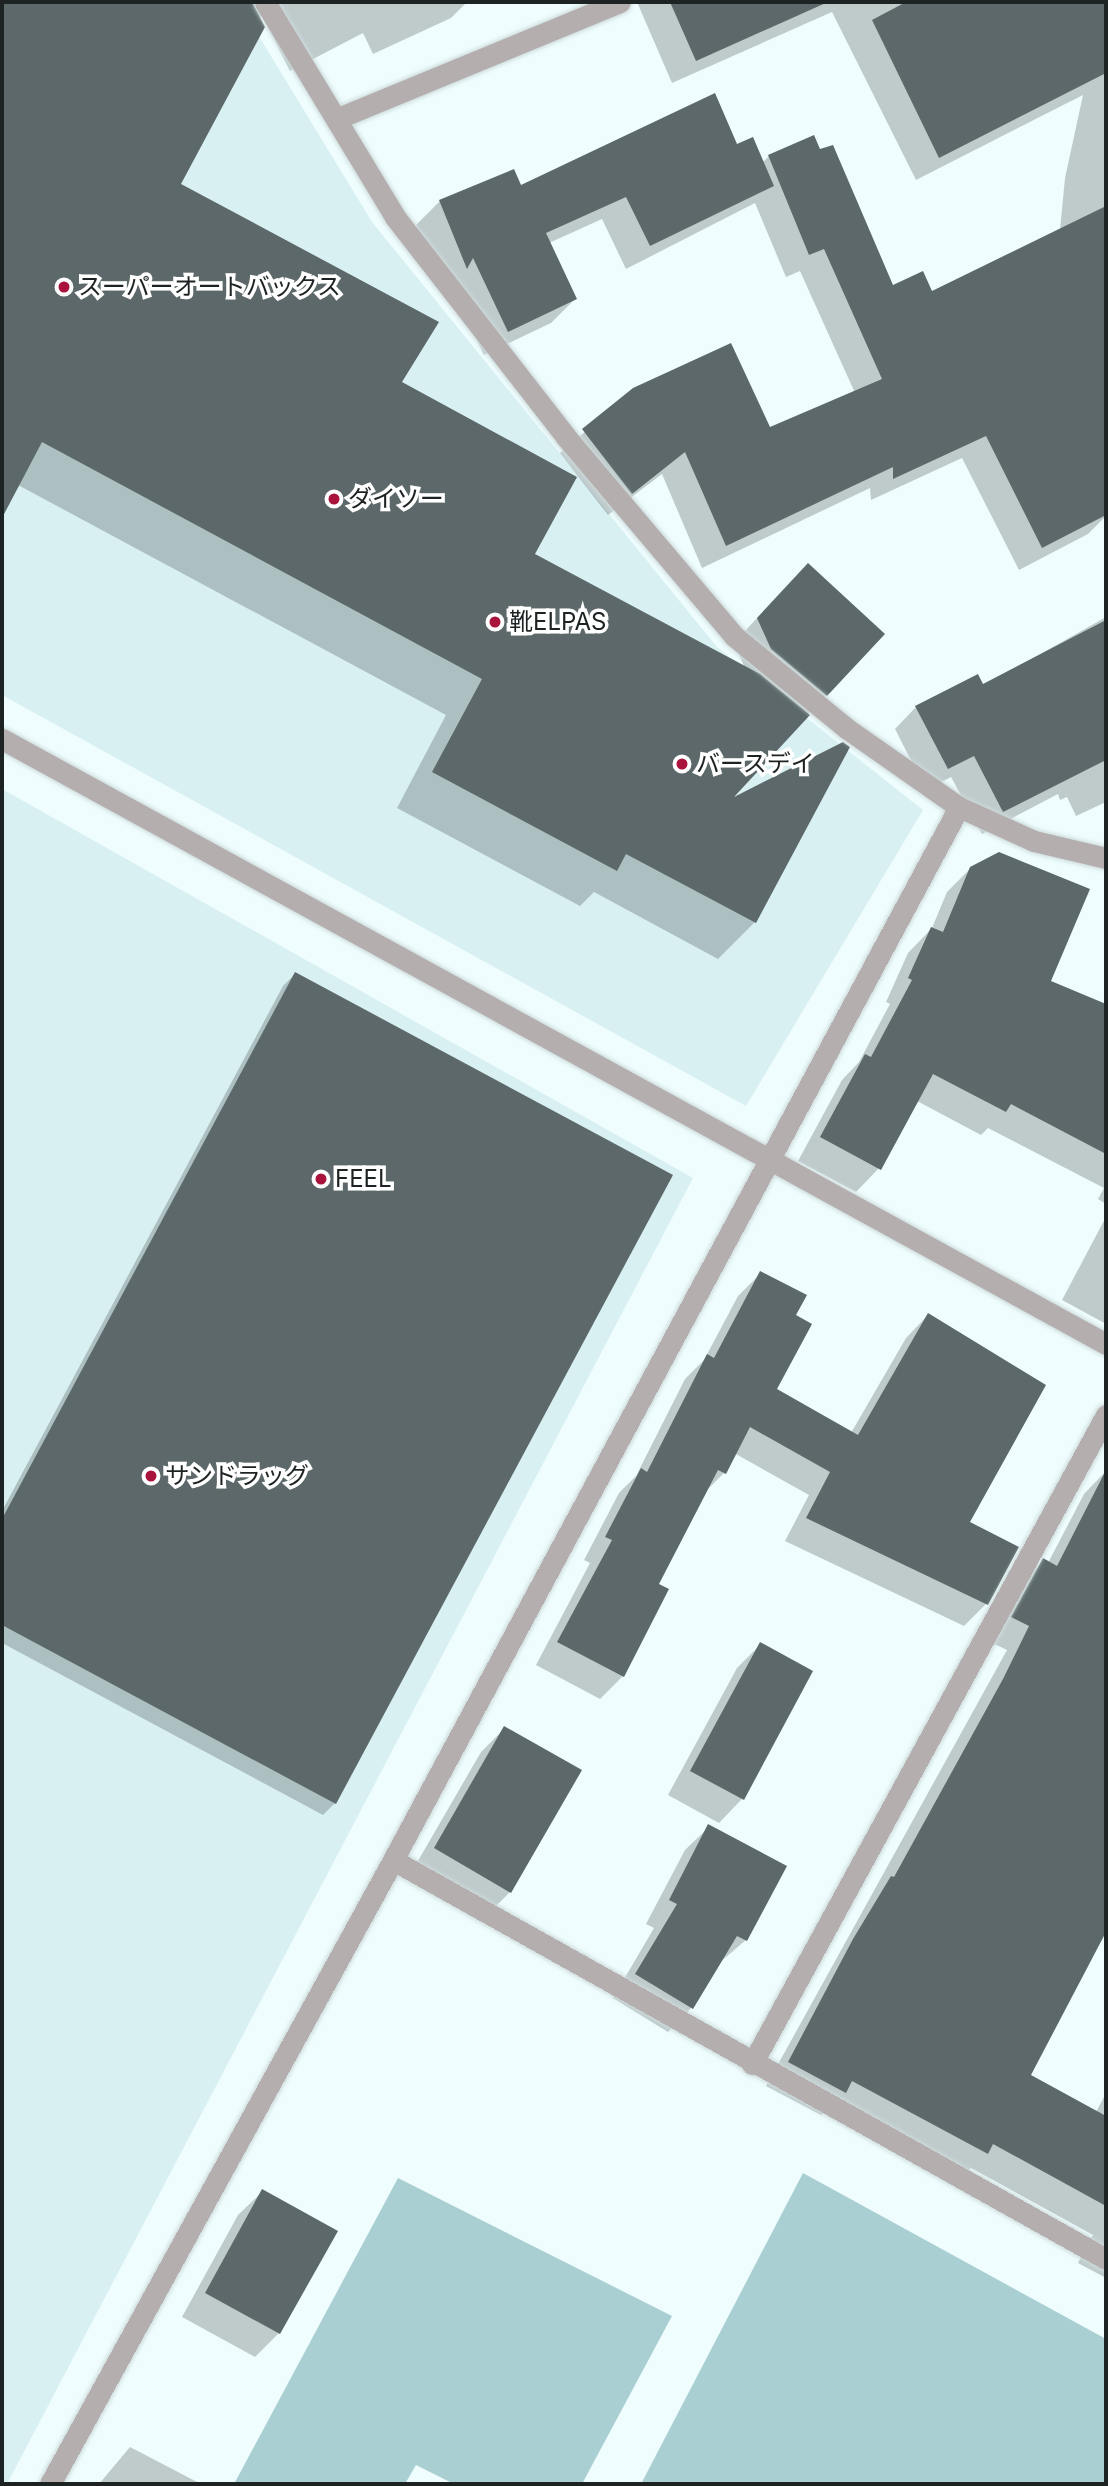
<!DOCTYPE html>
<meta charset="utf-8">
<style>
body{margin:0}
#map{position:relative;width:1108px;height:2486px;overflow:hidden;background:#effdfe;font-family:Inter,"Noto Sans JP",sans-serif}
div>[style]{position:absolute}
.built>*{inset:0;background:#d9f0f2}
.green>*{inset:0;background:#a9cfd3}
.shadow>*{inset:0;background:#0003}
.building>*{inset:0;background:#5c6869}
.roads{filter:drop-shadow(0 0 2px #cddadb) drop-shadow(0 0 2px #cddadb)}
.minor>*{height:21px;margin:-10.5px;padding:0 10.5px;transform-origin:10.5px;border-radius:10.5px;background:#b4aeae}
.tertiary>*{height:21px;margin:-10.5px;padding:0 10.5px;transform-origin:10.5px;border-radius:10.5px;background:#b4aeae}
.dots>*{width:19px;height:19px;translate:-50% -50%;box-sizing:border-box;border:4px solid #fff;border-radius:50%}
span{translate:-50% -50%;white-space:nowrap;text-align:center;line-height:1.15;-webkit-text-stroke:7px #fff;paint-order:stroke}
.poi-label{font-size:24px;color:#1d2222}
.left{translate:0 -50%;text-align:left}
.frame{position:absolute;inset:0;border:4px solid #1d2222;pointer-events:none}
</style>
<div id="map">
<div class="built">
<div style="clip-path:polygon(2px 2px,238px 2px,372px 222px,717px 647px,923px 810px,746px 1106px,2px 695px)"></div>
<div style="clip-path:polygon(2px 789px,693px 1178px,7px 2484px,2px 2484px)"></div>
</div>
<div class="green">
<div style="clip-path:polygon(803px 2173px,1106px 2339px,1106px 2484px,641px 2484px)"></div>
<div style="clip-path:polygon(398px 2178px,672px 2316px,582px 2484px,454px 2484px,416px 2465px,405px 2484px,234px 2484px)"></div>
</div>
<div class="shadow">
<div style="clip-path:polygon(2px 2px,208px 2px,244px 51px,179px 184px,399px 383px,533px 555px,745px 668px,734px 643px,784px 589px,826px 695px,726px 802px,755px 922px,718px 959px,594px 892px,580px 906px,397px 808px,446px 715px,18px 485px,2px 515px)"></div>
<div style="clip-path:polygon(242px 2px,467px 2px,451px 18px,373px 54px,363px 33px,290px 71px,262px 15px,255px 22px)"></div>
<div style="clip-path:polygon(637px 2px,1106px 2px,1106px 516px,1088px 534px,1019px 570px,962px 458px,871px 500px,870px 488px,702px 568px,662px 474px,608px 515px,560px 453px,634px 390px,769px 430px,855px 393px,800px 271px,786px 277px,755px 203px,626px 269px,602px 219px,549px 243px,575px 299px,551px 323px,484px 355px,450px 284px,443px 291px,416px 225px,440px 201px,736px 146px,762px 163px,769px 156px,892px 288px,931px 294px,1060px 230px,1065px 178px,1083px 95px,916px 180px,832px 12px,672px 83px)"></div>
<div style="clip-path:polygon(1106px 617px,1106px 802px,1076px 816px,1067px 797px,1060px 800px,1058px 794px,982px 834px,951px 777px,926px 790px,895px 729px,916px 707px,982px 687px)"></div>
<div style="clip-path:polygon(971px 868px,1049px 982px,1106px 1006px,1106px 1204px,1098px 1199px,1104px 1188px,988px 1128px,981px 1135px,917px 1101px,879px 1168px,856px 1192px,798px 1161px,842px 1080px,859px 1062px,890px 1004px,886px 1002px,908px 953px,932px 928px,947px 892px)"></div>
<div style="clip-path:polygon(295px 974px,335px 1803px,323px 1815px,2px 1643px,2px 1511px,283px 986px)"></div>
<div style="clip-path:polygon(1106px 1217px,1106px 1324px,1062px 1300px)"></div>
<div style="clip-path:polygon(761px 1273px,794px 1316px,774px 1389px,851px 1433px,906px 1338px,928px 1315px,986px 1604px,964px 1626px,785px 1541px,809px 1495px,734px 1453px,724px 1473px,703px 1494px,657px 1585px,623px 1676px,600px 1699px,536px 1665px,590px 1563px,584px 1560px,619px 1493px,636px 1476px,685px 1379px,704px 1360px,738px 1296px)"></div>
<div style="clip-path:polygon(1106px 1471px,1106px 1671px,1096px 1667px,1088px 1684px,1106px 1694px,1106px 1898px,1073px 1961px,1028px 2076px,1096px 2112px,1106px 2093px,1106px 2278px,1078px 2263px,1093px 2235px,971px 2168px,962px 2176px,830px 2106px,821px 2115px,766px 2086px,1007px 1650px,988px 1641px,1019px 1585px,1043px 1561px,1048px 1563px,1084px 1494px)"></div>
<div style="clip-path:polygon(761px 1644px,742px 1799px,719px 1823px,668px 1795px,737px 1668px)"></div>
<div style="clip-path:polygon(505px 1728px,510px 1892px,486px 1916px,411px 1873px,481px 1752px)"></div>
<div style="clip-path:polygon(709px 1827px,784px 1867px,746px 1940px,719px 1963px,691px 2008px,668px 2032px,613px 1998px,654px 1928px,646px 1924px,685px 1850px)"></div>
<div style="clip-path:polygon(262px 2192px,335px 2232px,279px 2333px,255px 2357px,182px 2317px,238px 2215px)"></div>
<div style="clip-path:polygon(130px 2447px,201px 2484px,99px 2484px)"></div>
</div>
<div class="building">
<div style="clip-path:polygon(2px 2px,252px 2px,265px 27px,181px 184px,439px 322px,402px 382px,577px 477px,535px 554px,760px 674px,810px 715px,734px 797px,843px 742px,850px 747px,756px 923px,626px 854px,617px 871px,432px 772px,482px 679px,42px 442px,2px 518px)"></div>
<div style="clip-path:polygon(670px 2px,828px 2px,696px 61px)"></div>
<div style="clip-path:polygon(906px 2px,1106px 2px,1106px 73px,939px 158px,872px 20px)"></div>
<div style="clip-path:polygon(715px 93px,737px 144px,753px 137px,774px 186px,650px 246px,626px 197px,546px 233px,577px 299px,508px 332px,473px 258px,467px 269px,439px 200px,514px 169px,521px 185px)"></div>
<div style="clip-path:polygon(814px 135px,820px 149px,833px 145px,893px 285px,923px 271px,932px 291px,1106px 206px,1106px 515px,1042px 548px,986px 436px,893px 479px,893px 467px,726px 546px,685px 452px,632px 494px,582px 429px,633px 388px,731px 343px,770px 427px,882px 379px,824px 249px,809px 255px,768px 155px)"></div>
<div style="clip-path:polygon(808px 563px,885px 634px,827px 696px,771px 649px,757px 618px)"></div>
<div style="clip-path:polygon(1106px 620px,1106px 760px,1003px 812px,974px 756px,948px 769px,915px 706px,978px 674px,983px 684px)"></div>
<div style="clip-path:polygon(999px 852px,1090px 889px,1051px 981px,1106px 1004px,1106px 1154px,1011px 1104px,1006px 1112px,933px 1074px,881px 1170px,820px 1137px,865px 1054px,871px 1057px,912px 980px,908px 978px,931px 927px,943px 932px,970px 867px)"></div>
<div style="clip-path:polygon(295px 972px,673px 1175px,336px 1804px,2px 1625px,2px 1519px)"></div>
<div style="clip-path:polygon(760px 1271px,807px 1295px,796px 1315px,812px 1324px,777px 1389px,858px 1435px,928px 1313px,1046px 1385px,970px 1522px,1019px 1547px,988px 1605px,806px 1518px,830px 1472px,750px 1427px,726px 1474px,718px 1470px,659px 1584px,669px 1589px,624px 1677px,557px 1642px,612px 1540px,605px 1537px,641px 1468px,647px 1472px,707px 1354px,714px 1358px)"></div>
<div style="clip-path:polygon(1106px 1470px,1106px 1932px,1031px 2075px,1106px 2116px,1106px 2206px,993px 2144px,988px 2154px,852px 2081px,846px 2093px,788px 2062px,853px 1939px,891px 1876px,894px 1877px,1003px 1679px,1029px 1626px,1011px 1617px,1043px 1558px,1057px 1566px)"></div>
<div style="clip-path:polygon(760px 1642px,813px 1671px,744px 1800px,690px 1771px)"></div>
<div style="clip-path:polygon(504px 1726px,582px 1770px,511px 1893px,434px 1848px)"></div>
<div style="clip-path:polygon(708px 1824px,787px 1866px,747px 1941px,737px 1936px,693px 2009px,635px 1974px,677px 1904px,669px 1900px)"></div>
<div style="clip-path:polygon(262px 2189px,338px 2231px,280px 2334px,205px 2293px)"></div>
</div>
<div class="roads">
<div class="minor">
<div style="left:265px;top:2px;width:251px;rotate:58.8deg"></div>
<div style="left:395px;top:217px;width:279px;rotate:52.1deg"></div>
<div style="left:566px;top:437px;width:260px;rotate:49.8deg"></div>
<div style="left:734px;top:636px;width:145px;rotate:39.4deg"></div>
<div style="left:846px;top:728px;width:138px;rotate:35deg"></div>
<div style="left:959px;top:807px;width:82px;rotate:24.4deg"></div>
<div style="left:1034px;top:841px;width:74px;rotate:13.3deg"></div>
<div style="left:336px;top:119px;width:307px;rotate:-22.4deg"></div>
<div style="left:393px;top:1860px;width:817px;rotate:29.23deg"></div>
<div style="left:752px;top:2064px;width:739px;rotate:-61.39deg"></div>
</div>
<div class="tertiary">
<div style="left:2px;top:739px;width:1259px;rotate:28.72deg"></div>
<div style="left:50px;top:2484px;width:712px;rotate:-61.2deg"></div>
<div style="left:393px;top:1860px;width:1195px;rotate:-61.74deg"></div>
</div>
</div>
<div class="dots">
<div style="left:64px;top:287px;background:#aa143c"></div>
<div style="left:334px;top:499px;background:#aa143c"></div>
<div style="left:495px;top:622px;background:#aa143c"></div>
<div style="left:682px;top:764px;background:#aa143c"></div>
<div style="left:321px;top:1179px;background:#aa143c"></div>
<div style="left:151px;top:1476px;background:#aa143c"></div>
</div>
<div class="poi-label">
<span class="left" style="left:78px;top:287px">スーパーオートバックス</span>
<span class="left" style="left:348px;top:499px">ダイソー</span>
<span class="left" style="left:509px;top:622px">靴ELPAS</span>
<span class="left" style="left:696px;top:764px">バースデイ</span>
<span class="left" style="left:335px;top:1179px">FEEL</span>
<span class="left" style="left:165px;top:1476px">サンドラッグ</span>
</div>
<div class="frame"></div>
</div>
